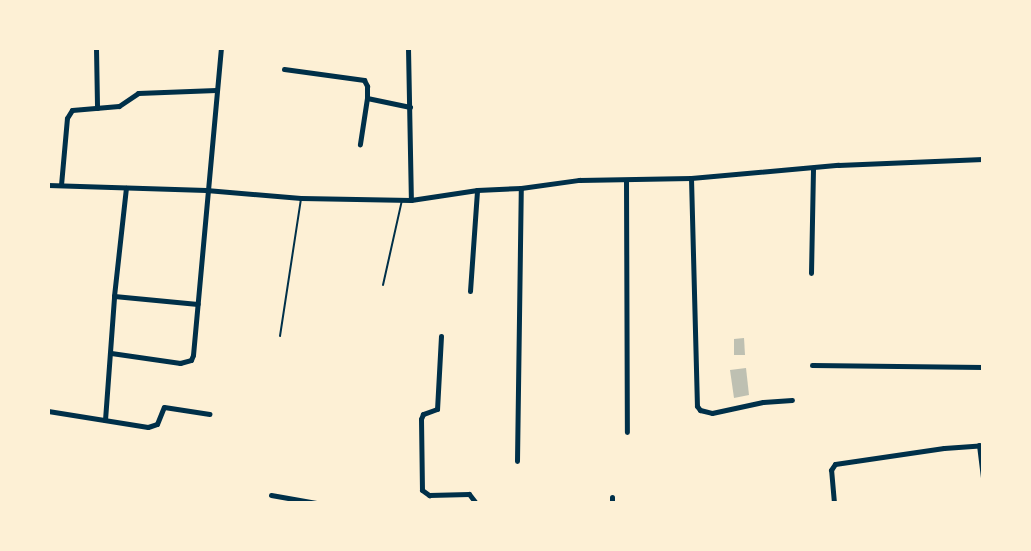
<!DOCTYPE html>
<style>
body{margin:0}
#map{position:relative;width:1031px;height:551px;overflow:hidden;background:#fdf0d5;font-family:"Noto Serif",serif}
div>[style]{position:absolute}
.building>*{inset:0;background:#bec0b2}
.service>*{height:2px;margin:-1px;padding:0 1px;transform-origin:1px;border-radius:1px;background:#003049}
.minor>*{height:5px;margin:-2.5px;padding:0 2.5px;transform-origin:2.5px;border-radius:2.5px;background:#003049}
span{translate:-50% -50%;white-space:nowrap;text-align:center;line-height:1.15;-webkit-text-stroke:4.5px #fdf0d5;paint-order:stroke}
.frame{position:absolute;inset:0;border:50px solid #fdf0d5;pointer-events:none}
</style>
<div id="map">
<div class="building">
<div style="clip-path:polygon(744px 338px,745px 355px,734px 355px,734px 339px)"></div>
<div style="clip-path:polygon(746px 368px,749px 395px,734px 398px,730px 370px)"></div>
</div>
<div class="service">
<div style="left:383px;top:285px;width:87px;rotate:-77.4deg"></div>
<div style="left:280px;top:336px;width:140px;rotate:-81.3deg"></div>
</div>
<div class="minor">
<div style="left:96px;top:48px;width:60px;rotate:89deg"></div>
<div style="left:408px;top:48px;width:152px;rotate:88.9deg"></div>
<div style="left:284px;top:69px;width:81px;rotate:7.8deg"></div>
<div style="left:364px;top:80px;width:7px;rotate:63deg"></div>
<div style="left:367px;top:86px;width:12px;rotate:90deg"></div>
<div style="left:367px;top:98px;width:47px;rotate:98.7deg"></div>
<div style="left:367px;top:98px;width:44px;rotate:11.8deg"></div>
<div style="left:691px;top:178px;width:228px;rotate:88.5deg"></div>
<div style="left:697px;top:406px;width:5px;rotate:53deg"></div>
<div style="left:700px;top:410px;width:12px;rotate:14deg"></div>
<div style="left:712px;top:413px;width:52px;rotate:-12.2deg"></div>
<div style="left:763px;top:402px;width:29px;rotate:-4deg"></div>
<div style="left:626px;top:180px;width:252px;rotate:89.8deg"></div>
<div style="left:48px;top:185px;width:158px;rotate:1.8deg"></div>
<div style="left:206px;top:190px;width:95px;rotate:4.8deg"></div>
<div style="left:301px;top:198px;width:110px;rotate:1deg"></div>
<div style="left:411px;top:200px;width:67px;rotate:-8.6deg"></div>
<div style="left:477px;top:190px;width:44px;rotate:-2.6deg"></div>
<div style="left:521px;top:188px;width:59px;rotate:-7.9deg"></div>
<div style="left:579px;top:180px;width:112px;rotate:-1deg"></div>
<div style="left:691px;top:178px;width:148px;rotate:-5.1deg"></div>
<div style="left:838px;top:165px;width:145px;rotate:-2.4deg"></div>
<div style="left:61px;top:185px;width:67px;rotate:-84.9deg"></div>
<div style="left:67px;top:118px;width:9px;rotate:-58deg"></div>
<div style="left:72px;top:110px;width:47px;rotate:-4.9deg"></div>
<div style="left:119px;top:106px;width:23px;rotate:-34deg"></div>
<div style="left:138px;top:93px;width:78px;rotate:-2.2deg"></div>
<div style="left:811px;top:273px;width:105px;rotate:-88.9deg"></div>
<div style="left:470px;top:291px;width:101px;rotate:-86deg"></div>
<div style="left:114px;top:296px;width:84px;rotate:5.4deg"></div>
<div style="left:441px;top:336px;width:73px;rotate:93.1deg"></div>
<div style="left:437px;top:409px;width:15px;rotate:160deg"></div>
<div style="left:423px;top:414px;width:5px;rotate:112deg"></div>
<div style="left:421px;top:419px;width:71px;rotate:89.2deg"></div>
<div style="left:422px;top:490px;width:9px;rotate:36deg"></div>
<div style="left:429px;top:495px;width:40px;rotate:-1.4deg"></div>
<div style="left:469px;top:494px;width:11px;rotate:52deg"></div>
<div style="left:111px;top:353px;width:70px;rotate:8.2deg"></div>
<div style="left:180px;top:363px;width:11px;rotate:-15deg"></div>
<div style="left:191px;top:360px;width:5px;rotate:-68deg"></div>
<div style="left:193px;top:355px;width:308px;rotate:-84.8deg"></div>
<div style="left:812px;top:365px;width:171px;rotate:0.7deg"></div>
<div style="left:48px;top:411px;width:101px;rotate:9.1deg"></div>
<div style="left:148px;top:427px;width:9px;rotate:-18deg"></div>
<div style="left:157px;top:424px;width:18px;rotate:-68deg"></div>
<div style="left:164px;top:407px;width:46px;rotate:8.8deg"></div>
<div style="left:105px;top:420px;width:124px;rotate:-85.8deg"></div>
<div style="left:114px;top:296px;width:109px;rotate:-83.7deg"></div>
<div style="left:979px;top:445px;width:34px;rotate:83deg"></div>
<div style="left:517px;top:461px;width:273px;rotate:-89.2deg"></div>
<div style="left:271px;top:495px;width:46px;rotate:10.1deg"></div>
<div style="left:612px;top:503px;width:6px;rotate:-90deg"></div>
<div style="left:834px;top:503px;width:33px;rotate:-95deg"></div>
<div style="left:831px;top:470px;width:7px;rotate:-56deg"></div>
<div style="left:835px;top:464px;width:110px;rotate:-8.4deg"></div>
<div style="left:944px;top:448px;width:39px;rotate:-4deg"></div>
</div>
<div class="frame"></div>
</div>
